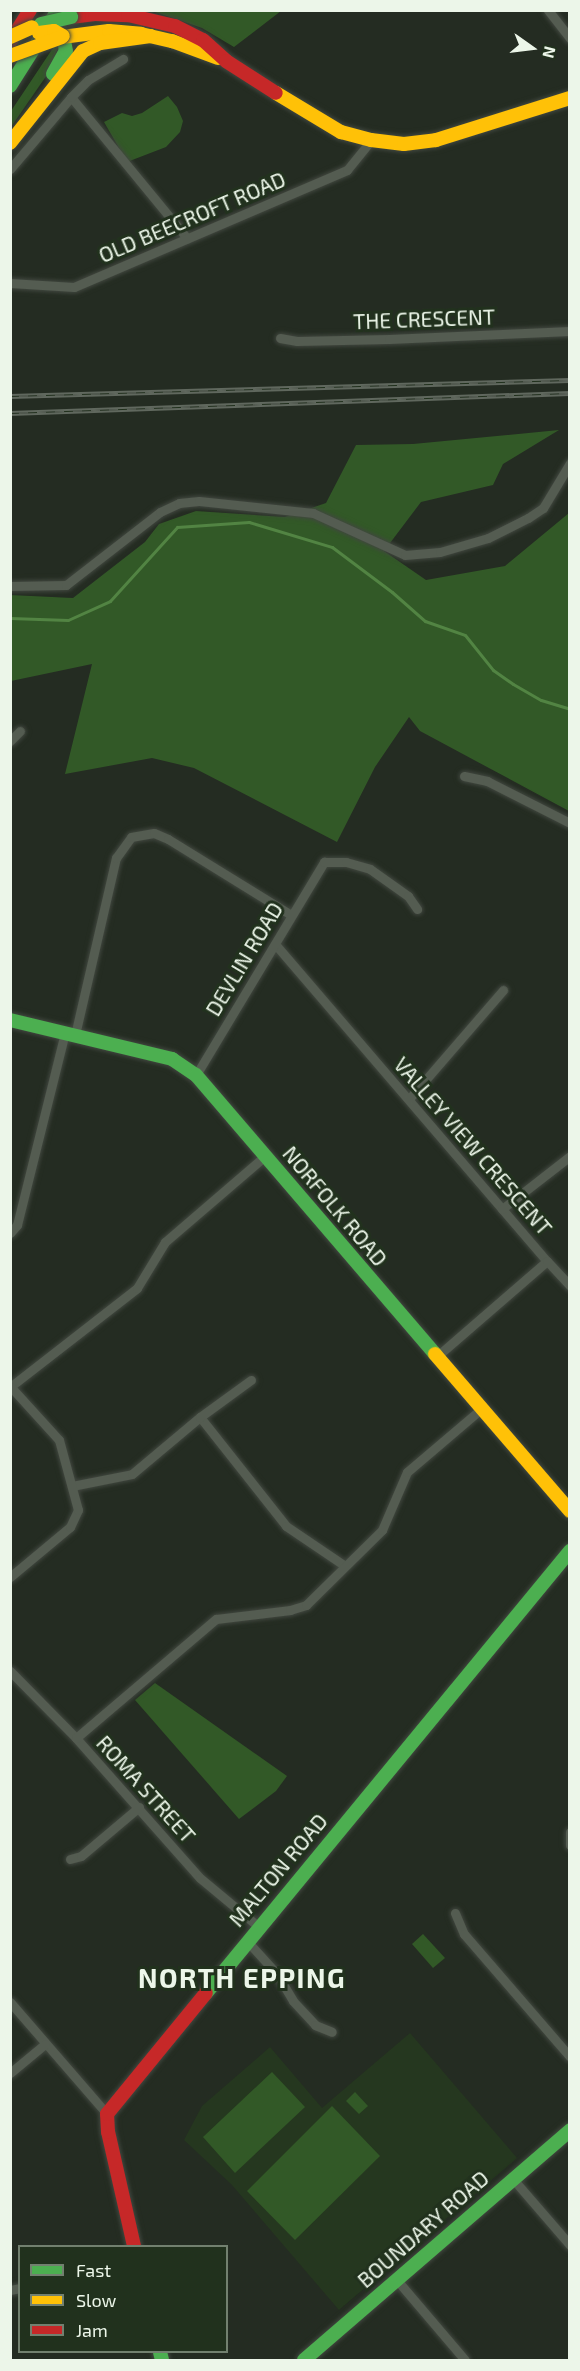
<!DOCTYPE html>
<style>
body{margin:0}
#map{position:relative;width:580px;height:2371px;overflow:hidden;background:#242c22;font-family:"Exo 2",sans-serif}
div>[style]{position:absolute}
.built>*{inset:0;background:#25371f}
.green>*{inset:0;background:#325927}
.stream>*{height:3px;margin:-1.5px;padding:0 1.5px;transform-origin:1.5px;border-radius:1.5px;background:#528443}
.roads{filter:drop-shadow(0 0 2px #41473f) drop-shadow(0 0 2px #41473f)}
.street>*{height:9px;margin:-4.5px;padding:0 4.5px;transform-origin:4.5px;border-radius:4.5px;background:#545c51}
.fast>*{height:14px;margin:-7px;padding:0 7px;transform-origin:7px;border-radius:7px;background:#4caf50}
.slow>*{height:14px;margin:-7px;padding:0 7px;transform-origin:7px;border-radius:7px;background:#ffc107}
.jam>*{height:14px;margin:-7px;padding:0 7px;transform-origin:7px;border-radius:7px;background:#c62828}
.rail>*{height:5px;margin-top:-2.5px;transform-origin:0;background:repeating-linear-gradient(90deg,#21311d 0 9px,#60685e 0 18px);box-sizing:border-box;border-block:2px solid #60685e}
.bridges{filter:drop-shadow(0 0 2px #41473f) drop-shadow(0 0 2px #41473f)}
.fast-bridge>*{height:14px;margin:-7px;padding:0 7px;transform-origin:7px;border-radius:7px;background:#4caf50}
.slow-bridge>*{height:14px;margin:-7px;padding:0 7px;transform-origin:7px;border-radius:7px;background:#ffc107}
span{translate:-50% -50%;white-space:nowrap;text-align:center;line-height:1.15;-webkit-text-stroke:6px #21311d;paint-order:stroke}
.street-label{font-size:21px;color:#ecf6e9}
.district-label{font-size:27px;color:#ecf6e9;font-weight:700;letter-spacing:1.5px}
.frame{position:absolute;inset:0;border:12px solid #ecf6e9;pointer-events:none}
.legend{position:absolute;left:18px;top:2245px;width:210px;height:108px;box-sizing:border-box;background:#21311d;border:2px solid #72806f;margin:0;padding:8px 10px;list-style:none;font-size:18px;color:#ecf6e9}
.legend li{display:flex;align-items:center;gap:12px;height:30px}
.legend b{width:30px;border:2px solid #72806f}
.north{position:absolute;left:502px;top:18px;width:60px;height:60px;-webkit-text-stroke:4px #21311d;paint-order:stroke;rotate:104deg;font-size:16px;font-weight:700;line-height:24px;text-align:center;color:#ecf6e9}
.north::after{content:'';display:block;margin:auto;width:21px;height:27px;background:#ecf6e9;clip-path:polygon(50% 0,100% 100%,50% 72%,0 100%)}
</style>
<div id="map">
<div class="built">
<div style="clip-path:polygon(410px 2033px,517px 2158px,339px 2310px,232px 2185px,184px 2140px,202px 2106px,270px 2047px,322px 2108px)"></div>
</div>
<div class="green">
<div style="clip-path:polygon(152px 11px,281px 10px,281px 11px,234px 47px,202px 28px)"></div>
<div style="clip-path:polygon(55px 45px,59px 45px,49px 72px,11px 127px,11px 111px)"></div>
<div style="clip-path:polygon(168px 96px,177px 107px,183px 121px,180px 132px,166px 147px,127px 162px,104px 122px,122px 113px,132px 116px,142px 113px)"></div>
<div style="clip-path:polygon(559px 430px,503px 464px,493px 485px,421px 502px,384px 551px,426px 580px,505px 566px,569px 513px,569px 811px,420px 731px,409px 717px,375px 767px,337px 842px,194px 768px,152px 758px,65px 774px,92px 664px,11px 681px,10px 595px,73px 598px,145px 542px,159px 524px,196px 511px,285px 517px,326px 503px,356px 445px,413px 444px)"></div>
<div style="clip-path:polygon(155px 1683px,287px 1776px,276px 1791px,239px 1819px,135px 1700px)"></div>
<div style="clip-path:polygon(423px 1934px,445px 1958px,433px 1968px,412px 1944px)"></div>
<div style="clip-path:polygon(272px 2072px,305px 2107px,235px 2173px,203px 2137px)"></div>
<div style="clip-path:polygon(355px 2092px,368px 2106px,359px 2114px,346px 2101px)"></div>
<div style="clip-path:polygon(332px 2106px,380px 2156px,295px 2240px,247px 2191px)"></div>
</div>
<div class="stream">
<div style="left:10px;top:618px;width:58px;rotate:2deg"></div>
<div style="left:68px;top:620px;width:46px;rotate:-24.3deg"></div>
<div style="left:110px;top:601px;width:100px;rotate:-47.8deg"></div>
<div style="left:177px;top:527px;width:72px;rotate:-4deg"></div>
<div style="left:249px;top:522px;width:87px;rotate:16.8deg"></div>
<div style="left:332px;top:547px;width:75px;rotate:36.9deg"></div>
<div style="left:392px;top:592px;width:44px;rotate:41.3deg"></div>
<div style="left:425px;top:621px;width:42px;rotate:19.3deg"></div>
<div style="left:465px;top:635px;width:45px;rotate:51.3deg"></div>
<div style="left:493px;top:670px;width:24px;rotate:35deg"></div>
<div style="left:513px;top:684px;width:32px;rotate:30deg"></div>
<div style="left:541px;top:700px;width:30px;rotate:17deg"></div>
</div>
<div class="roads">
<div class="street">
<div style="left:548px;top:10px;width:36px;rotate:52deg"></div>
<div style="left:71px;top:97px;width:183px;rotate:50.6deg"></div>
<div style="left:10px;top:169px;width:94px;rotate:-49.7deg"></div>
<div style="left:71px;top:97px;width:24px;rotate:-45deg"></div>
<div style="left:88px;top:80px;width:41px;rotate:-31deg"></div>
<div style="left:10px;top:283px;width:64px;rotate:3.6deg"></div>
<div style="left:74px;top:287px;width:297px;rotate:-23.2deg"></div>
<div style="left:347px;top:170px;width:38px;rotate:-51deg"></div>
<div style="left:280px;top:338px;width:17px;rotate:10deg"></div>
<div style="left:297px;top:341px;width:92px;rotate:-1.2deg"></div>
<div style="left:389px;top:339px;width:181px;rotate:-2.5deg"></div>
<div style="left:10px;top:586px;width:56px;rotate:-1deg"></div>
<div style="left:66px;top:585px;width:119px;rotate:-37.8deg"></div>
<div style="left:160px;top:512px;width:21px;rotate:-25deg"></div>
<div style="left:179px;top:503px;width:20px;rotate:-6deg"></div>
<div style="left:199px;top:501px;width:115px;rotate:6deg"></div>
<div style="left:313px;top:513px;width:101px;rotate:24.5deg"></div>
<div style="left:405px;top:555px;width:35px;rotate:-5deg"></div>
<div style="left:440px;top:552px;width:50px;rotate:-16.3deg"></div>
<div style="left:488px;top:538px;width:45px;rotate:-26.6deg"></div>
<div style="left:528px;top:518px;width:18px;rotate:-34deg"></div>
<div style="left:543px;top:508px;width:52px;rotate:-59deg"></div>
<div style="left:10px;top:741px;width:14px;rotate:-45deg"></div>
<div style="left:464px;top:776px;width:24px;rotate:12deg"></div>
<div style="left:487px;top:781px;width:93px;rotate:26.8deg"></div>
<div style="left:275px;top:944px;width:418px;rotate:49.4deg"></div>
<div style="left:547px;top:1261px;width:147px;rotate:139.1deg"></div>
<div style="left:75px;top:1035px;width:182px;rotate:-77deg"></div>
<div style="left:116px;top:858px;width:26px;rotate:-54deg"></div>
<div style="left:131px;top:837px;width:23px;rotate:-10deg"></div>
<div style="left:154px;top:833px;width:15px;rotate:23deg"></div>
<div style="left:168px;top:839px;width:145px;rotate:31.7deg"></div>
<div style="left:196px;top:1075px;width:249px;rotate:-59deg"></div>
<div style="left:324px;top:862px;width:22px"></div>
<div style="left:346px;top:862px;width:25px;rotate:16deg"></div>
<div style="left:370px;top:869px;width:47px;rotate:35.4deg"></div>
<div style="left:408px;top:896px;width:16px;rotate:55deg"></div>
<div style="left:409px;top:1099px;width:144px;rotate:-49.2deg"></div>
<div style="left:502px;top:1209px;width:86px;rotate:-37.9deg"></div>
<div style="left:10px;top:1233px;width:11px;rotate:-49deg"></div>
<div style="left:17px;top:1225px;width:198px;rotate:-76deg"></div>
<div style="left:547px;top:1261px;width:34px;rotate:47deg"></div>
<div style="left:10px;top:1387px;width:161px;rotate:-37.9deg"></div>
<div style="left:137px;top:1288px;width:54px;rotate:-58.7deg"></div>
<div style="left:165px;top:1242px;width:132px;rotate:-40.7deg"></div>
<div style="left:200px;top:1417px;width:139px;rotate:51.7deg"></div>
<div style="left:286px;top:1526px;width:71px;rotate:34.1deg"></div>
<div style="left:72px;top:1486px;width:61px;rotate:-11.3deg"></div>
<div style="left:132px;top:1474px;width:89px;rotate:-40deg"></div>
<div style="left:200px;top:1417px;width:63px;rotate:-36deg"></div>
<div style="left:10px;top:1577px;width:78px;rotate:-39.8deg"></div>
<div style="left:70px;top:1527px;width:19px;rotate:-65deg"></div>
<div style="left:78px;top:1510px;width:73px;rotate:-105.2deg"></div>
<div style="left:59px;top:1440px;width:72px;rotate:-132.2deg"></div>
<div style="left:10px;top:1671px;width:94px;rotate:45.4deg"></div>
<div style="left:76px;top:1738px;width:187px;rotate:48.5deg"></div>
<div style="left:200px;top:1878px;width:77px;rotate:39.7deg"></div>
<div style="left:76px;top:1738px;width:184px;rotate:-40.4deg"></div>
<div style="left:216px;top:1619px;width:75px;rotate:-6.9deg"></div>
<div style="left:290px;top:1610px;width:17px;rotate:-17deg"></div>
<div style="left:306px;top:1605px;width:107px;rotate:-44.6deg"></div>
<div style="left:382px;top:1530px;width:63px;rotate:-66.7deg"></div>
<div style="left:407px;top:1472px;width:97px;rotate:-40.4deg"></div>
<div style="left:570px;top:1832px;width:13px;rotate:90deg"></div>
<div style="left:70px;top:1859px;width:11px;rotate:-15deg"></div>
<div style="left:81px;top:1856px;width:76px;rotate:-40.2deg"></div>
<div style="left:455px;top:1913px;width:23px;rotate:67deg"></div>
<div style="left:464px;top:1934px;width:162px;rotate:49.2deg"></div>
<div style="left:247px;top:1941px;width:45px;rotate:47.7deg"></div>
<div style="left:277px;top:1974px;width:31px;rotate:59deg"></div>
<div style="left:293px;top:2001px;width:33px;rotate:47deg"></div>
<div style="left:315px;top:2025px;width:18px;rotate:22deg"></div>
<div style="left:10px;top:2002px;width:148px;rotate:49.1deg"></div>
<div style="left:10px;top:2073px;width:45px;rotate:-39.6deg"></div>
<div style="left:513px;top:2179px;width:87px;rotate:49.2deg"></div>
<div style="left:396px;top:2279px;width:106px;rotate:49.6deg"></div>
<div style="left:10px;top:2290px;width:10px;rotate:-11deg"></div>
</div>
<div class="fast">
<div style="left:53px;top:74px;width:26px;rotate:-61deg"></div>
<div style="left:66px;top:51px;width:15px;rotate:-101deg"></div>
<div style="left:10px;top:86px;width:90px;rotate:-57.7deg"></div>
<div style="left:10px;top:1020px;width:167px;rotate:13.5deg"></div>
<div style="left:172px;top:1059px;width:29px;rotate:34deg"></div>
<div style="left:196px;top:1075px;width:367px;rotate:49.4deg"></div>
<div style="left:206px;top:1993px;width:573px;rotate:-50.53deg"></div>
<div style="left:160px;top:2352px;width:8px;rotate:76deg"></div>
<div style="left:304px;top:2360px;width:352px;rotate:-40.8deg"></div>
</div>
<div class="slow">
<div style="left:62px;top:37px;width:47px;rotate:-7.3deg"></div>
<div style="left:109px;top:31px;width:32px;rotate:5deg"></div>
<div style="left:141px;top:34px;width:32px;rotate:13deg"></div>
<div style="left:172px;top:41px;width:49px;rotate:20.3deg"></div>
<div style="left:276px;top:93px;width:76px;rotate:31deg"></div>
<div style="left:341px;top:132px;width:31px;rotate:15deg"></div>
<div style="left:371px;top:140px;width:33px;rotate:7deg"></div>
<div style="left:404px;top:144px;width:32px;rotate:-7deg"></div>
<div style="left:436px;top:140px;width:140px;rotate:-17.4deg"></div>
<div style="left:10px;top:143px;width:117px;rotate:-51.6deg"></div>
<div style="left:83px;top:51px;width:19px;rotate:-25deg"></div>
<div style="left:100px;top:43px;width:51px;rotate:-7.8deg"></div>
<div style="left:435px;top:1354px;width:207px;rotate:49.3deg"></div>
</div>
<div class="jam">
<div style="left:71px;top:17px;width:24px;rotate:-7deg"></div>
<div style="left:95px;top:14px;width:33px;rotate:2deg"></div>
<div style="left:128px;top:15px;width:48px;rotate:13.2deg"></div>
<div style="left:175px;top:26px;width:31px;rotate:27deg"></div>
<div style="left:203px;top:40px;width:31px;rotate:42deg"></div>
<div style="left:226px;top:61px;width:59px;rotate:32.6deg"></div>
<div style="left:10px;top:42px;width:38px;rotate:-58deg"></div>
<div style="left:134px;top:2246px;width:117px;rotate:-102.8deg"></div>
<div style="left:108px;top:2132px;width:18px;rotate:-93deg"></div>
<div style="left:107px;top:2114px;width:156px;rotate:-50.7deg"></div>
</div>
</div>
<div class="rail">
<div style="left:10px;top:396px;width:560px;rotate:-1.64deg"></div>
<div style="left:10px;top:413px;width:560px;rotate:-2.05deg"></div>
</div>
<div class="bridges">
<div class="fast-bridge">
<div style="left:41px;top:24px;width:31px;rotate:-13deg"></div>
</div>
<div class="slow-bridge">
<div style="left:39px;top:33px;width:15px;rotate:-8deg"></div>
<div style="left:54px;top:31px;width:10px;rotate:29deg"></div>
<div style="left:10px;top:37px;width:24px;rotate:-24deg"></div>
<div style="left:10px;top:56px;width:55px;rotate:-20.1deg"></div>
</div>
</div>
<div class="street-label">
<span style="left:192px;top:217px;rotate:-23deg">OLD BEECROFT ROAD</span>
<span style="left:424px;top:319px;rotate:-2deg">THE CRESCENT</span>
<span style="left:244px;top:959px;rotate:-59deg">DEVLIN ROAD</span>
<span style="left:473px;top:1146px;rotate:49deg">VALLEY VIEW CRESCENT</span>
<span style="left:335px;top:1206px;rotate:50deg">NORFOLK ROAD</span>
<span style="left:146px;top:1789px;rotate:48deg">ROMA STREET</span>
<span style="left:278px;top:1870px;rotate:-50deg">MALTON ROAD</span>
<span style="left:423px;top:2229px;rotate:-41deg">BOUNDARY ROAD</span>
</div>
<div class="district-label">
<span style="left:242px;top:1978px">NORTH EPPING</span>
</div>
<div class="frame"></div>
<ul class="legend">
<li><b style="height:8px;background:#4caf50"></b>Fast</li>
<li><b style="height:8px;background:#ffc107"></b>Slow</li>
<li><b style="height:8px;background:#c62828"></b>Jam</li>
</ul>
<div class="north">N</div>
</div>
